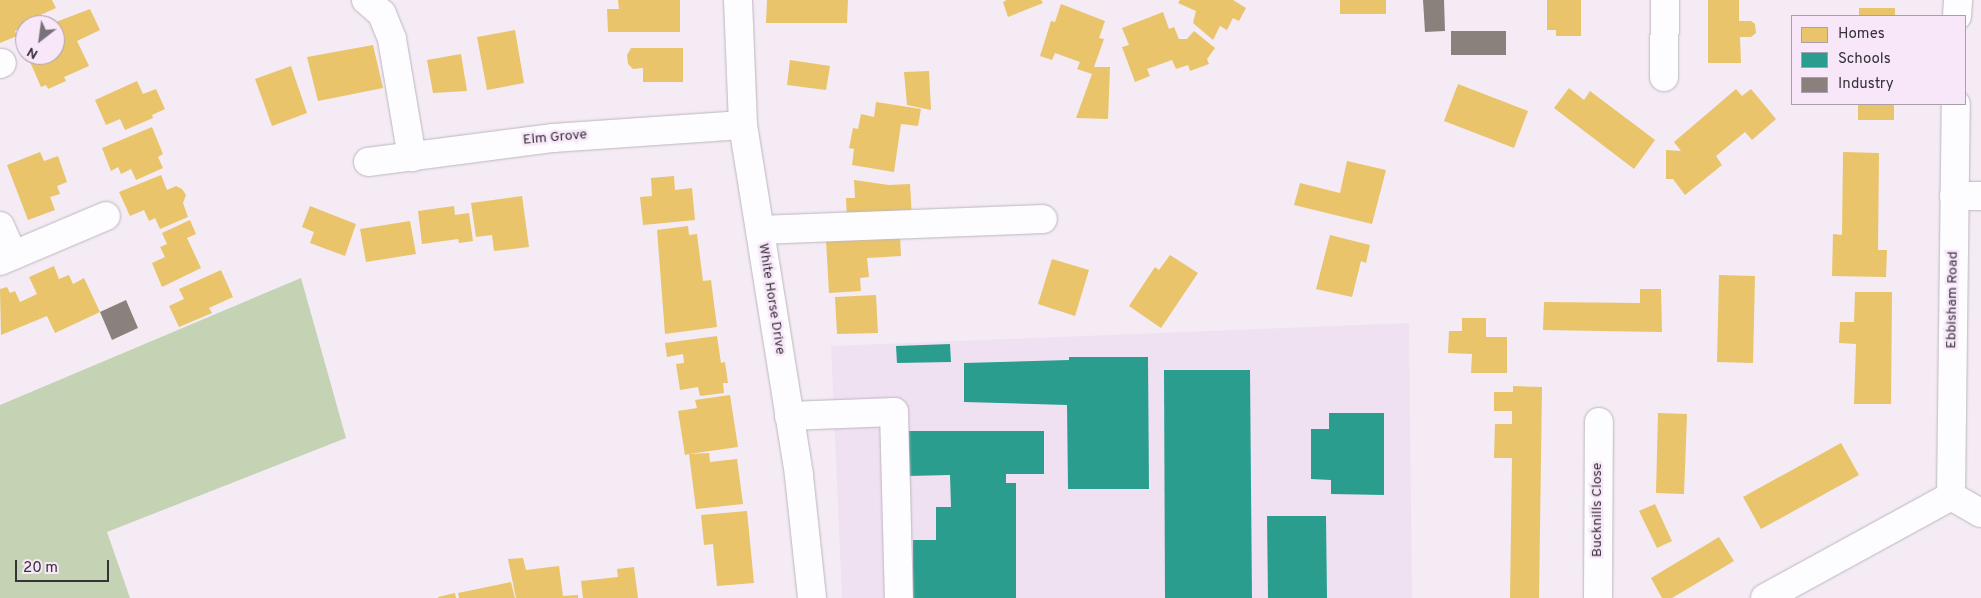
<!DOCTYPE html>
<style>
body{margin:0}
#map{position:relative;width:1981px;height:598px;overflow:hidden;background:#f4ebf5;font-family:Overpass,sans-serif}
div>[style]{position:absolute}
.built>*{inset:0;background:#f0e1f2}
.forest>*{inset:0;background:#c5d3b5}
.homes>*{inset:0;background:#e9c46a}
.schools>*{inset:0;background:#2a9d8f}
.industry>*{inset:0;background:#8a817c}
.roads{filter:drop-shadow(0 0 1px #bdb6be) drop-shadow(0 0 1px #bdb6be)}
.minor>*{height:28px;margin:-14px;padding:0 14px;transform-origin:14px;border-radius:14px;background:#fdfcfe}
span{translate:-50% -50%;white-space:nowrap;text-align:center;line-height:1.15;-webkit-text-stroke:5px #f7e7f9;paint-order:stroke}
.street-label{font-size:14px;color:#373138}
.legend{position:absolute;left:1791px;top:15px;width:175px;height:90px;box-sizing:border-box;background:#f7e7f9;border:1px solid #aa9eac;margin:0;padding:6px 9px;list-style:none;font-size:15px;color:#373138}
.legend li{display:flex;align-items:center;gap:10px;height:25px}
.legend b{width:25px;border:1px solid #aa9eac}
.north{position:absolute;left:15px;top:15px;width:50px;height:50px;box-sizing:border-box;background:#f7e7f9;border:1px solid #aa9eac;border-radius:50%;rotate:210deg;font-size:14px;font-weight:700;line-height:20px;text-align:center;color:#373138}
.north::after{content:'';display:block;margin:auto;width:18px;height:22px;background:#79727a;clip-path:polygon(50% 0,100% 100%,50% 72%,0 100%)}
.scale{position:absolute;left:15px;top:560px;width:94px;height:22px;box-sizing:border-box;border:2px solid #373138;border-top:0;padding-left:6px;font-size:15px;line-height:18px;white-space:nowrap;color:#373138;-webkit-text-stroke:4px #f7e7f9;paint-order:stroke}
</style>
<div id="map">
<div class="built">
<div style="clip-path:polygon(1409px 323px,1412px 598px,842px 598px,831px 346px)"></div>
</div>
<div class="forest">
<div style="clip-path:polygon(301px 278px,346px 438px,107px 532px,130px 598px,0 598px,0 405px)"></div>
</div>
<div class="homes">
<div style="clip-path:polygon(0 0,52px 0,56px 8px,38px 16px,40px 20px,25px 25px,15px 31px,17px 36px,0 43px)"></div>
<div style="clip-path:polygon(618px 0,680px 0,680px 32px,608px 32px,607px 9px,619px 9px)"></div>
<div style="clip-path:polygon(767px 0,848px 0,847px 23px,766px 23px)"></div>
<div style="clip-path:polygon(1007px 0,1041px 0,1043px 3px,1008px 17px,1003px 2px)"></div>
<div style="clip-path:polygon(1180px 0,1233px 0,1246px 8px,1239px 21px,1233px 18px,1227px 30px,1220px 26px,1213px 40px,1193px 23px,1196px 11px,1178px 3px)"></div>
<div style="clip-path:polygon(1340px 0,1386px 0,1386px 14px,1340px 14px)"></div>
<div style="clip-path:polygon(1547px 0,1581px 0,1581px 36px,1556px 36px,1556px 30px,1547px 30px)"></div>
<div style="clip-path:polygon(1708px 0,1739px 0,1739px 21px,1751px 21px,1755px 24px,1756px 33px,1751px 37px,1740px 37px,1741px 63px,1708px 63px)"></div>
<div style="clip-path:polygon(1061px 4px,1105px 21px,1099px 38px,1104px 39px,1094px 67px,1110px 67px,1108px 119px,1076px 118px,1092px 74px,1077px 69px,1080px 62px,1055px 53px,1052px 60px,1040px 56px,1051px 21px,1055px 22px)"></div>
<div style="clip-path:polygon(1859px 8px,1895px 8px,1895px 16px,1859px 16px)"></div>
<div style="clip-path:polygon(90px 9px,100px 30px,77px 41px,89px 66px,64px 77px,66px 81px,48px 89px,46px 85px,41px 87px,27px 55px,55px 55px,55px 25px,48px 25px)"></div>
<div style="clip-path:polygon(1163px 12px,1169px 29px,1174px 27px,1179px 39px,1187px 39px,1194px 31px,1215px 48px,1207px 59px,1209px 64px,1190px 71px,1188px 65px,1176px 69px,1172px 60px,1147px 69px,1150px 76px,1135px 82px,1122px 47px,1129px 45px,1122px 28px)"></div>
<div style="clip-path:polygon(25px 29px,25px 50px,20px 40px,25px 38px,22px 31px)"></div>
<div style="clip-path:polygon(515px 30px,524px 83px,487px 90px,477px 37px)"></div>
<div style="clip-path:polygon(373px 45px,383px 88px,318px 101px,307px 57px)"></div>
<div style="clip-path:polygon(631px 48px,683px 48px,683px 82px,643px 82px,643px 68px,633px 69px,628px 64px,627px 55px)"></div>
<div style="clip-path:polygon(461px 54px,467px 91px,433px 93px,427px 60px)"></div>
<div style="clip-path:polygon(790px 60px,830px 66px,826px 90px,787px 85px)"></div>
<div style="clip-path:polygon(291px 66px,307px 113px,272px 126px,255px 79px)"></div>
<div style="clip-path:polygon(929px 71px,931px 110px,907px 105px,904px 72px)"></div>
<div style="clip-path:polygon(137px 81px,143px 94px,156px 89px,165px 109px,152px 115px,153px 118px,125px 130px,120px 119px,106px 125px,95px 100px)"></div>
<div style="clip-path:polygon(1458px 84px,1528px 111px,1514px 148px,1444px 121px)"></div>
<div style="clip-path:polygon(1569px 88px,1584px 100px,1590px 91px,1655px 140px,1634px 169px,1554px 108px)"></div>
<div style="clip-path:polygon(1736px 89px,1742px 96px,1751px 89px,1776px 119px,1752px 140px,1745px 132px,1716px 156px,1722px 165px,1685px 195px,1673px 179px,1666px 179px,1666px 150px,1681px 151px,1674px 142px)"></div>
<div style="clip-path:polygon(876px 102px,921px 109px,918px 126px,901px 124px,894px 172px,852px 165px,854px 149px,849px 148px,853px 128px,858px 129px,861px 114px,874px 117px)"></div>
<div style="clip-path:polygon(1858px 104px,1894px 104px,1894px 120px,1858px 120px)"></div>
<div style="clip-path:polygon(152px 127px,163px 154px,158px 157px,163px 168px,136px 180px,131px 169px,121px 174px,118px 167px,111px 171px,102px 148px)"></div>
<div style="clip-path:polygon(40px 152px,44px 161px,58px 156px,67px 182px,57px 186px,60px 194px,50px 197px,55px 210px,28px 220px,7px 165px)"></div>
<div style="clip-path:polygon(1843px 152px,1879px 153px,1878px 250px,1887px 250px,1886px 277px,1832px 276px,1833px 234px,1842px 235px)"></div>
<div style="clip-path:polygon(1347px 161px,1386px 170px,1372px 224px,1294px 205px,1300px 183px,1340px 193px)"></div>
<div style="clip-path:polygon(161px 175px,167px 190px,176px 186px,182px 189px,186px 195px,183px 203px,188px 217px,160px 229px,155px 218px,149px 221px,144px 210px,130px 216px,119px 192px)"></div>
<div style="clip-path:polygon(674px 176px,675px 190px,692px 188px,695px 220px,643px 225px,640px 197px,652px 196px,651px 178px)"></div>
<div style="clip-path:polygon(854px 180px,889px 185px,910px 184px,912px 217px,847px 221px,846px 198px,855px 198px)"></div>
<div style="clip-path:polygon(522px 196px,529px 247px,494px 251px,492px 235px,476px 237px,471px 203px)"></div>
<div style="clip-path:polygon(310px 206px,356px 224px,345px 256px,310px 243px,314px 232px,302px 227px)"></div>
<div style="clip-path:polygon(454px 206px,455px 215px,469px 213px,473px 241px,459px 243px,458px 239px,422px 244px,418px 211px)"></div>
<div style="clip-path:polygon(190px 220px,196px 234px,187px 238px,201px 268px,162px 287px,152px 263px,165px 257px,160px 247px,167px 244px,162px 233px)"></div>
<div style="clip-path:polygon(410px 221px,416px 254px,366px 262px,360px 229px)"></div>
<div style="clip-path:polygon(688px 226px,689px 235px,697px 234px,703px 281px,711px 280px,717px 327px,665px 334px,657px 230px)"></div>
<div style="clip-path:polygon(1330px 235px,1370px 245px,1366px 263px,1361px 261px,1352px 297px,1316px 289px)"></div>
<div style="clip-path:polygon(900px 236px,901px 256px,867px 258px,869px 277px,860px 278px,861px 291px,829px 293px,826px 240px)"></div>
<div style="clip-path:polygon(1170px 255px,1198px 273px,1161px 328px,1129px 306px,1155px 267px,1159px 270px)"></div>
<div style="clip-path:polygon(1052px 259px,1089px 270px,1075px 316px,1038px 304px)"></div>
<div style="clip-path:polygon(54px 266px,59px 279px,69px 275px,73px 284px,84px 278px,100px 312px,55px 333px,47px 316px,1px 335px,0 289px,7px 287px,10px 293px,15px 291px,20px 302px,37px 294px,29px 277px)"></div>
<div style="clip-path:polygon(221px 270px,233px 297px,209px 308px,212px 313px,179px 327px,169px 306px,184px 299px,179px 289px)"></div>
<div style="clip-path:polygon(1719px 275px,1755px 276px,1753px 363px,1717px 362px)"></div>
<div style="clip-path:polygon(1640px 289px,1661px 289px,1662px 332px,1543px 330px,1544px 302px,1640px 303px)"></div>
<div style="clip-path:polygon(1855px 292px,1892px 292px,1891px 404px,1854px 404px,1856px 344px,1839px 343px,1840px 322px,1854px 322px)"></div>
<div style="clip-path:polygon(876px 295px,878px 333px,837px 334px,835px 297px)"></div>
<div style="clip-path:polygon(1462px 318px,1486px 318px,1486px 337px,1507px 337px,1507px 373px,1471px 373px,1472px 354px,1448px 353px,1449px 331px,1462px 331px)"></div>
<div style="clip-path:polygon(717px 336px,721px 363px,725px 362px,728px 383px,723px 383px,724px 393px,700px 396px,698px 387px,680px 390px,676px 364px,684px 363px,683px 354px,667px 357px,665px 343px)"></div>
<div style="clip-path:polygon(1513px 386px,1542px 387px,1539px 598px,1510px 598px,1512px 458px,1494px 458px,1495px 424px,1512px 424px,1512px 411px,1494px 411px,1494px 392px,1513px 392px)"></div>
<div style="clip-path:polygon(730px 395px,738px 447px,689px 454px,709px 453px,710px 462px,737px 459px,743px 504px,696px 509px,689px 454px,685px 455px,678px 411px,697px 408px,695px 400px)"></div>
<div style="clip-path:polygon(1658px 413px,1687px 414px,1684px 494px,1656px 493px)"></div>
<div style="clip-path:polygon(1841px 443px,1859px 475px,1761px 529px,1743px 497px)"></div>
<div style="clip-path:polygon(1655px 504px,1672px 541px,1657px 548px,1639px 511px)"></div>
<div style="clip-path:polygon(747px 511px,754px 583px,717px 586px,713px 544px,704px 545px,701px 515px)"></div>
<div style="clip-path:polygon(1719px 537px,1734px 561px,1672px 598px,1662px 598px,1651px 578px)"></div>
<div style="clip-path:polygon(523px 558px,526px 570px,559px 566px,563px 596px,578px 595px,578px 598px,516px 598px,508px 559px)"></div>
<div style="clip-path:polygon(634px 567px,638px 598px,583px 598px,581px 581px,618px 577px,617px 569px)"></div>
<div style="clip-path:polygon(511px 582px,515px 598px,459px 598px,458px 593px)"></div>
<div style="clip-path:polygon(455px 593px,456px 598px,438px 598px,438px 597px)"></div>
</div>
<div class="schools">
<div style="clip-path:polygon(950px 344px,951px 362px,897px 363px,896px 346px)"></div>
<div style="clip-path:polygon(1069px 357px,1148px 357px,1149px 489px,1068px 489px,1067px 405px,964px 402px,964px 363px,1069px 360px)"></div>
<div style="clip-path:polygon(1164px 370px,1250px 370px,1252px 598px,1165px 598px)"></div>
<div style="clip-path:polygon(1329px 413px,1384px 413px,1384px 495px,1331px 494px,1331px 480px,1311px 479px,1311px 429px,1329px 429px)"></div>
<div style="clip-path:polygon(907px 431px,1044px 431px,1044px 474px,1006px 474px,1006px 483px,1016px 483px,1016px 598px,913px 598px,913px 540px,936px 540px,936px 507px,951px 507px,950px 475px,907px 476px)"></div>
<div style="clip-path:polygon(1267px 516px,1326px 516px,1327px 598px,1268px 598px)"></div>
</div>
<div class="industry">
<div style="clip-path:polygon(1423px 0,1444px 0,1445px 31px,1425px 32px)"></div>
<div style="clip-path:polygon(1451px 31px,1506px 31px,1506px 55px,1451px 55px)"></div>
<div style="clip-path:polygon(126px 300px,138px 328px,112px 340px,100px 312px)"></div>
</div>
<div class="roads">
<div class="minor">
<div style="left:366px;top:0;width:21px;rotate:41deg"></div>
<div style="left:382px;top:14px;width:27px;rotate:68deg"></div>
<div style="left:392px;top:39px;width:120px;rotate:80.4deg"></div>
<div style="left:738px;top:0;width:125px;rotate:87.7deg"></div>
<div style="left:743px;top:125px;width:355px;rotate:80.9deg"></div>
<div style="left:799px;top:476px;width:123px;rotate:83.9deg"></div>
<div style="left:1957px;top:16px;width:16px;rotate:-86deg"></div>
<div style="left:0;top:64px;width:2px;rotate:-27deg"></div>
<div style="left:1664px;top:77px;width:77px;rotate:-89.3deg"></div>
<div style="left:368px;top:162px;width:187px;rotate:-7.4deg"></div>
<div style="left:553px;top:138px;width:190px;rotate:-3.9deg"></div>
<div style="left:1954px;top:196px;width:27px"></div>
<div style="left:0;top:226px;width:32px;rotate:66deg"></div>
<div style="left:760px;top:230px;width:283px;rotate:-2.2deg"></div>
<div style="left:0;top:261px;width:115px;rotate:-23deg"></div>
<div style="left:789px;top:416px;width:105px;rotate:-2.2deg"></div>
<div style="left:894px;top:412px;width:186px;rotate:88.5deg"></div>
<div style="left:1951px;top:496px;width:392px;rotate:-89.3deg"></div>
<div style="left:1951px;top:496px;width:34px;rotate:30deg"></div>
<div style="left:1598px;top:598px;width:176px;rotate:-89.7deg"></div>
<div style="left:1765px;top:598px;width:212px;rotate:-28.7deg"></div>
</div>
</div>
<div class="street-label">
<span style="left:555px;top:138px;rotate:-5deg">Elm Grove</span>
<span style="left:771px;top:299px;rotate:81deg">White Horse Drive</span>
<span style="left:1953px;top:300px;rotate:-89deg">Ebbisham Road</span>
<span style="left:1598px;top:510px;rotate:-90deg">Bucknills Close</span>
</div>
<ul class="legend">
<li><b style="height:14px;background:#e9c46a"></b>Homes</li>
<li><b style="height:14px;background:#2a9d8f"></b>Schools</li>
<li><b style="height:14px;background:#8a817c"></b>Industry</li>
</ul>
<div class="north">N</div>
<div class="scale">20 m</div>
</div>
